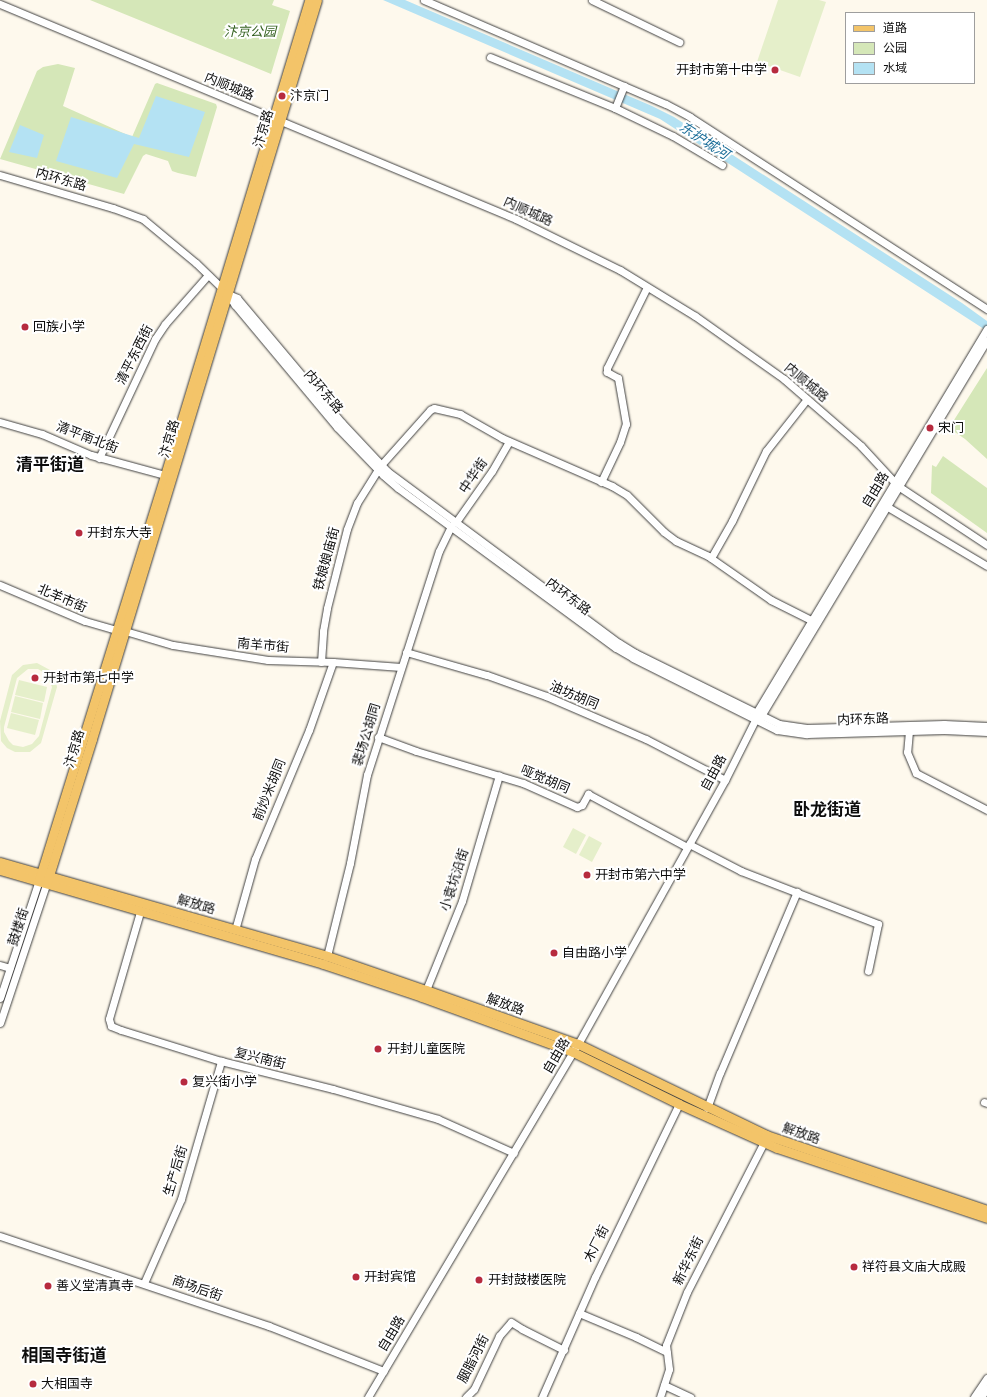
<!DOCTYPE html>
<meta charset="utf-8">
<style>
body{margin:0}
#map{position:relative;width:987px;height:1397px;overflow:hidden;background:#fef9ed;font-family:Spectral,"Noto Sans SC",serif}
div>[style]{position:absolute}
.green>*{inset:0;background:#d5e7b8}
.pitch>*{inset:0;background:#e5efca}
.water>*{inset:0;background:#b4e2f3}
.roads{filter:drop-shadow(0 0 1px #404040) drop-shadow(0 0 1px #404040)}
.minor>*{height:7px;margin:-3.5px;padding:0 3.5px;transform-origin:3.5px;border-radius:3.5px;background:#fff}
.major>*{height:9px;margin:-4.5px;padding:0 4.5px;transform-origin:4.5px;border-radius:4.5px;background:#f3c469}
.dots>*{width:11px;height:11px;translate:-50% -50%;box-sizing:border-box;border:2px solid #fff;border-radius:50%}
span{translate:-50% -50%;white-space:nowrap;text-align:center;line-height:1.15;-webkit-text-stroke:4px #fff;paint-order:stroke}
.park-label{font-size:13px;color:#346120;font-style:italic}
.poi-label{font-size:13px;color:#0d0d0d}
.right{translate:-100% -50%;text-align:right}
.left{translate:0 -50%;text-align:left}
.street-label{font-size:13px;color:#0d0d0d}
.water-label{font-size:14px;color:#1b6e99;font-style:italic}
.district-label{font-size:17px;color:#0d0d0d;font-weight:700}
.legend{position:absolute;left:845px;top:12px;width:130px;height:72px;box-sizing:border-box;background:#fff;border:1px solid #9e9e9e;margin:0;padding:5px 7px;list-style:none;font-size:12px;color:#0d0d0d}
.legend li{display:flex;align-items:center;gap:8px;height:20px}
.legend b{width:20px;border:1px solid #9e9e9e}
</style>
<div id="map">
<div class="green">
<div style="clip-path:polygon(90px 0,274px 0,272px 5px,290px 11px,271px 74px)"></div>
<div style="clip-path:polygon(58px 64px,75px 68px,63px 106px,132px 137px,155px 84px,157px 83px,216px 104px,217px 107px,196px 177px,178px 173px,172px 171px,168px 161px,146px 154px,143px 156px,124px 194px,0 159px,37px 71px,43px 67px)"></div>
<div style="clip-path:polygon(987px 368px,987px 459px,965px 439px,949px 428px)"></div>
<div style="clip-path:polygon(943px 456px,987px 488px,987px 533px,931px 493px,932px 465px,936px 467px)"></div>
</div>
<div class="pitch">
<div style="clip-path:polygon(778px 0,819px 0,826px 2px,800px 77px,757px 62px)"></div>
<div style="clip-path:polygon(evenodd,37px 663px,50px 670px,55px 678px,57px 687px,41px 743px,30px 752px,15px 752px,7px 748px,1px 741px,0 721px,12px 675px,23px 665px,37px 663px,28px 669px,38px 669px,46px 674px,52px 687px,39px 736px,32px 744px,23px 747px,13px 745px,9px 741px,4px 732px,4px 727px,17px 678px,28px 669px)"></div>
<div style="clip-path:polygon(19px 680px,47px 687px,44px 702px,15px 695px)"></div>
<div style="clip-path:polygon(15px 696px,43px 703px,40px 719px,11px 712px)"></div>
<div style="clip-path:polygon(11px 713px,39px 720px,35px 735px,7px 728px)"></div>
<div style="clip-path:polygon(573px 828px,586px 835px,576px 854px,563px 847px)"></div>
<div style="clip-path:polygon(589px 836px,602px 843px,592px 862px,579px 855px)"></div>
</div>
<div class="water">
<div style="clip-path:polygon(383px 0,405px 0,652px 106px,674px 117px,962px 303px,987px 321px,987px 331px,660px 119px)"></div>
<div style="clip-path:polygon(156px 96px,205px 112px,189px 157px,134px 144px,117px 178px,56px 161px,71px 117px,139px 138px)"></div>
<div style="clip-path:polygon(20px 125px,44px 135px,37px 158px,9px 152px)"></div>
</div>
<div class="roads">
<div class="minor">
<div style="left:424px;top:0;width:263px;rotate:23.3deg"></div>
<div style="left:666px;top:104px;width:27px;rotate:28deg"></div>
<div style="left:690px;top:117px;width:354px;rotate:32.9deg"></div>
<div style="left:592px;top:0;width:97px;rotate:25.8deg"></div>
<div style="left:0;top:4px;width:559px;rotate:22.62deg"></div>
<div style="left:516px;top:219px;width:116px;rotate:26.1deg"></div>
<div style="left:620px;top:270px;width:88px;rotate:31.5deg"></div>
<div style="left:695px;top:316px;width:109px;rotate:35.3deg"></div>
<div style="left:784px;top:379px;width:102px;rotate:41deg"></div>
<div style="left:861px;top:446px;width:54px;rotate:47.2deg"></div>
<div style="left:898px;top:486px;width:107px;rotate:33.5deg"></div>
<div style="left:490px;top:57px;width:135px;rotate:22.2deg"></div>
<div style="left:615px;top:108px;width:64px;rotate:25.8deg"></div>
<div style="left:673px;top:136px;width:57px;rotate:30.6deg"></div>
<div style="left:615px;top:108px;width:24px;rotate:-68deg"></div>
<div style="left:0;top:175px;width:118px;rotate:16.3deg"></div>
<div style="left:113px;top:208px;width:32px;rotate:20deg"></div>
<div style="left:143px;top:219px;width:69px;rotate:39.7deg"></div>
<div style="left:196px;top:263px;width:45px;rotate:44.1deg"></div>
<div style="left:228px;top:294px;width:10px;rotate:24deg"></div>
<div style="left:237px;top:298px;width:163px;rotate:50deg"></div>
<div style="left:342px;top:423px;width:66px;rotate:46.8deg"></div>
<div style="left:387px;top:471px;width:289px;rotate:36.6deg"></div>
<div style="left:619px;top:643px;width:19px;rotate:32deg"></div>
<div style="left:635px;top:653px;width:161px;rotate:26.2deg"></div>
<div style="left:779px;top:724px;width:28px;rotate:8deg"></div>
<div style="left:807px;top:728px;width:137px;rotate:-1.7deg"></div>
<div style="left:944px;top:724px;width:43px;rotate:2.7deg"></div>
<div style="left:228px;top:294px;width:13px;rotate:58deg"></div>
<div style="left:235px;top:305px;width:159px;rotate:50.1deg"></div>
<div style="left:337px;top:427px;width:66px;rotate:46.2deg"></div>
<div style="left:383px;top:475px;width:20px;rotate:41deg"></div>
<div style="left:398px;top:488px;width:270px;rotate:36.3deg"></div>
<div style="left:616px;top:648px;width:20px;rotate:30deg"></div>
<div style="left:633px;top:658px;width:161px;rotate:26.6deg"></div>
<div style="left:777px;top:730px;width:30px;rotate:8deg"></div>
<div style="left:807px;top:734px;width:137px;rotate:-1.7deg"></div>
<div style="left:944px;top:730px;width:43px;rotate:2.7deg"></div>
<div style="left:0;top:422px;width:44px;rotate:15.9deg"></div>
<div style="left:42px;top:434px;width:53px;rotate:23.2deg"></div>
<div style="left:91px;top:455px;width:77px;rotate:15.1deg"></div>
<div style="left:99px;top:458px;width:132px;rotate:-64.8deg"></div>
<div style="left:155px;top:339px;width:18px;rotate:-56deg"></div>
<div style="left:165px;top:324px;width:65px;rotate:-48.7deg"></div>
<div style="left:381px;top:465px;width:74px;rotate:-48.3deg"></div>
<div style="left:430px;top:410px;width:4px;rotate:-27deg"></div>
<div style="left:434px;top:408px;width:27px;rotate:13deg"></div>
<div style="left:460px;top:414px;width:48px;rotate:29.7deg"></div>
<div style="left:502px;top:438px;width:120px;rotate:23.6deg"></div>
<div style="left:612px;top:486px;width:17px;rotate:31deg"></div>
<div style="left:627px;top:495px;width:52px;rotate:45deg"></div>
<div style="left:664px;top:532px;width:15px;rotate:37deg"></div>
<div style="left:676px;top:541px;width:35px;rotate:25deg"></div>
<div style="left:708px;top:556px;width:77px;rotate:34.9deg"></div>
<div style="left:771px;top:600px;width:51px;rotate:26.6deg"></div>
<div style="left:601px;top:482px;width:44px;rotate:-64.6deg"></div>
<div style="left:620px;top:442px;width:19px;rotate:-72deg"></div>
<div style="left:626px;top:424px;width:47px;rotate:-99.9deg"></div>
<div style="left:618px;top:378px;width:13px;rotate:-151deg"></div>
<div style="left:607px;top:372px;width:4px;rotate:-90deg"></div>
<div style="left:607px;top:368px;width:90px;rotate:-63.7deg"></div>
<div style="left:886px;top:506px;width:117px;rotate:30.7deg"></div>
<div style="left:456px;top:522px;width:62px;rotate:-54.8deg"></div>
<div style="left:492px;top:471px;width:34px;rotate:-60deg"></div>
<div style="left:711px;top:558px;width:43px;rotate:-60.4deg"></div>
<div style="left:732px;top:521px;width:78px;rotate:-64.1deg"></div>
<div style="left:766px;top:451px;width:66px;rotate:-51.7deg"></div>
<div style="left:0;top:585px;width:92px;rotate:23deg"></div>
<div style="left:85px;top:621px;width:33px;rotate:16deg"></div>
<div style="left:125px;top:631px;width:50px;rotate:16.3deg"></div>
<div style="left:173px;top:645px;width:96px;rotate:9deg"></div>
<div style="left:268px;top:660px;width:65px;rotate:1.8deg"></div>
<div style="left:333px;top:662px;width:68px;rotate:4.2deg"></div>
<div style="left:406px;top:652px;width:84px;rotate:15.9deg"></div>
<div style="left:487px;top:675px;width:63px;rotate:19.6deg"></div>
<div style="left:546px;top:696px;width:109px;rotate:23.3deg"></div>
<div style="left:646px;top:739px;width:89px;rotate:27.4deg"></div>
<div style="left:321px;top:662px;width:31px;rotate:-86deg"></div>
<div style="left:323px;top:631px;width:23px;rotate:-80deg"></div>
<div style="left:327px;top:608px;width:81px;rotate:-75.8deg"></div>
<div style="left:347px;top:529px;width:28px;rotate:-69deg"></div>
<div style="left:357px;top:503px;width:40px;rotate:-58deg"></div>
<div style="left:755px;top:717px;width:4px;rotate:-76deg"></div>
<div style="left:756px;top:713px;width:448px;rotate:-59deg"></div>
<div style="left:909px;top:731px;width:21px;rotate:95deg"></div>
<div style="left:907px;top:752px;width:23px;rotate:67deg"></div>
<div style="left:916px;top:773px;width:80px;rotate:27.5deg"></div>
<div style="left:378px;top:737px;width:40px;rotate:20.2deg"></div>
<div style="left:416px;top:751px;width:112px;rotate:16.7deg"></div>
<div style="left:523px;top:783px;width:59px;rotate:24deg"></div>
<div style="left:577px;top:807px;width:5px;rotate:-22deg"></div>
<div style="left:582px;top:805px;width:13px;rotate:-61deg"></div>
<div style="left:588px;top:794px;width:112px;rotate:28.2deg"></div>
<div style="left:689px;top:844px;width:59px;rotate:27.4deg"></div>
<div style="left:741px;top:871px;width:147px;rotate:21.1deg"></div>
<div style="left:878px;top:924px;width:48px;rotate:102deg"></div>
<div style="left:140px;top:912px;width:111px;rotate:106.2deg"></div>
<div style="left:109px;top:1019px;width:7px;rotate:74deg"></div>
<div style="left:111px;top:1026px;width:11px;rotate:22deg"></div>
<div style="left:121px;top:1030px;width:105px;rotate:17.2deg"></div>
<div style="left:221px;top:1061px;width:115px;rotate:14deg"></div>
<div style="left:333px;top:1089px;width:109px;rotate:15.9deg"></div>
<div style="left:438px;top:1119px;width:83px;rotate:24.1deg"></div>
<div style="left:235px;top:930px;width:74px;rotate:-74.3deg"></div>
<div style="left:255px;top:859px;width:140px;rotate:-67.3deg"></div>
<div style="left:309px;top:730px;width:72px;rotate:-70.6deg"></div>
<div style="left:327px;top:956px;width:96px;rotate:-76.1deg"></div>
<div style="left:350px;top:863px;width:90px;rotate:-79.1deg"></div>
<div style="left:367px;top:775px;width:235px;rotate:-72.2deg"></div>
<div style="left:439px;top:551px;width:28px;rotate:-64deg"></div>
<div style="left:0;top:965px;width:10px;rotate:17deg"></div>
<div style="left:426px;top:990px;width:96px;rotate:-68deg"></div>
<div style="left:462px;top:901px;width:131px;rotate:-73.6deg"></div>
<div style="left:0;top:998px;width:121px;rotate:-71.7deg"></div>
<div style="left:0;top:1023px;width:145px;rotate:-71.6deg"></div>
<div style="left:984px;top:1102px;width:3px;rotate:18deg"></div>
<div style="left:707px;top:1108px;width:37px;rotate:-70deg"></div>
<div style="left:720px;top:1073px;width:197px;rotate:-67deg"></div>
<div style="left:0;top:1236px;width:284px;rotate:18.5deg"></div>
<div style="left:269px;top:1326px;width:123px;rotate:21.4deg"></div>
<div style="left:144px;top:1283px;width:92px;rotate:-66.2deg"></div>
<div style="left:181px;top:1199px;width:144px;rotate:-73.8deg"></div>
<div style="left:579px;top:1313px;width:62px;rotate:22.8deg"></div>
<div style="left:636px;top:1337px;width:34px;rotate:26deg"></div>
<div style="left:664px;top:1385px;width:29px;rotate:25deg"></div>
<div style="left:368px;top:1397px;width:411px;rotate:-59.3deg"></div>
<div style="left:578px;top:1044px;width:302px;rotate:-60.9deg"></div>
<div style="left:725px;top:780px;width:67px;rotate:-63.4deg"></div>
<div style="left:755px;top:720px;width:7px;rotate:-34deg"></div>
<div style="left:761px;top:716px;width:439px;rotate:-59deg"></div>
<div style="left:466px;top:1397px;width:11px;rotate:-45deg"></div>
<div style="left:474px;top:1389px;width:59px;rotate:-64.7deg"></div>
<div style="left:499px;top:1336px;width:18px;rotate:-49deg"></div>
<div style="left:511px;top:1322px;width:13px;rotate:32deg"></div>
<div style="left:522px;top:1329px;width:47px;rotate:26.6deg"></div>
<div style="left:542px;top:1397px;width:131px;rotate:-66.2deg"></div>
<div style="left:595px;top:1277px;width:192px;rotate:-64.1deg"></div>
<div style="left:660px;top:1397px;width:29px;rotate:-72deg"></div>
<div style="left:669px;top:1369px;width:24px;rotate:-97deg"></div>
<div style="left:666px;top:1345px;width:57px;rotate:-68.4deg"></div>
<div style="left:687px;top:1292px;width:169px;rotate:-62.8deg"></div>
<div style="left:974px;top:1397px;width:23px;rotate:-56deg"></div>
<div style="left:981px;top:1397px;width:11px;rotate:-56deg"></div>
</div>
<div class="major">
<div style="left:0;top:862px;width:340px;rotate:16deg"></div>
<div style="left:327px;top:956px;width:105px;rotate:19deg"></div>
<div style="left:426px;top:990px;width:161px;rotate:19.6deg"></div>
<div style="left:578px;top:1044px;width:209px;rotate:25.8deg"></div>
<div style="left:766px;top:1135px;width:233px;rotate:18.7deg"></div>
<div style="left:0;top:870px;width:336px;rotate:16.2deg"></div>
<div style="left:323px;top:964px;width:104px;rotate:18.4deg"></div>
<div style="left:422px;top:997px;width:161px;rotate:20deg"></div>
<div style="left:573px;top:1052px;width:118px;rotate:26.1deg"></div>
<div style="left:679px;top:1104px;width:107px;rotate:24.2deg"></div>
<div style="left:777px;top:1148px;width:221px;rotate:18.4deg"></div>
<div style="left:39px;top:880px;width:424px;rotate:-72.7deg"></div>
<div style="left:165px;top:475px;width:496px;rotate:-73.1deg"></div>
<div style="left:47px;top:882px;width:150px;rotate:-72.5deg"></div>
<div style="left:92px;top:739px;width:772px;rotate:-73.07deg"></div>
</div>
</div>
<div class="dots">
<div style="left:775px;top:70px;background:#b72b3f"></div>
<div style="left:282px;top:96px;background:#b72b3f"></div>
<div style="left:25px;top:327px;background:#b72b3f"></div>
<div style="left:930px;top:428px;background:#b72b3f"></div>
<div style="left:79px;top:533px;background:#b72b3f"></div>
<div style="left:35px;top:678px;background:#b72b3f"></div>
<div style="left:587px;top:875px;background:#b72b3f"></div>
<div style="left:554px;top:953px;background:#b72b3f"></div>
<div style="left:378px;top:1049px;background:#b72b3f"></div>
<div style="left:184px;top:1082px;background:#b72b3f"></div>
<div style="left:854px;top:1267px;background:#b72b3f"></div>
<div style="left:356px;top:1277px;background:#b72b3f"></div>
<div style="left:479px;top:1280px;background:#b72b3f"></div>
<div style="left:48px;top:1286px;background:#b72b3f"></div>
<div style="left:33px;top:1384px;background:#b72b3f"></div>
</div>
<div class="park-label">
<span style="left:250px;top:32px">汴京公园</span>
</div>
<div class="poi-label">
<span class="right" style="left:767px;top:70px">开封市第十中学</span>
<span class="left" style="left:290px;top:96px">汴京门</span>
<span class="left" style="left:33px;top:327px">回族小学</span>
<span class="left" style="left:938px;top:428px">宋门</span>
<span class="left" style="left:87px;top:533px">开封东大寺</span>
<span class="left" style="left:43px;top:678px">开封市第七中学</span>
<span class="left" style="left:595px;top:875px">开封市第六中学</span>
<span class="left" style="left:562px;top:953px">自由路小学</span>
<span class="left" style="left:387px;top:1049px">开封儿童医院</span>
<span class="left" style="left:192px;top:1082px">复兴街小学</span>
<span class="left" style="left:862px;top:1267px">祥符县文庙大成殿</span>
<span class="left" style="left:364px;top:1277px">开封宾馆</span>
<span class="left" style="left:488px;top:1280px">开封鼓楼医院</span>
<span class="left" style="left:56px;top:1286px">善义堂清真寺</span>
<span class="left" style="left:41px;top:1384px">大相国寺</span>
</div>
<div class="street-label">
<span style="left:229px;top:87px;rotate:22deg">内顺城路</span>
<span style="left:264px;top:129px;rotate:-73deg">汴京路</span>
<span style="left:61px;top:180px;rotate:16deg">内环东路</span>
<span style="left:528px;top:212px;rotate:24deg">内顺城路</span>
<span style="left:135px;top:355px;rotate:-63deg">清平东西街</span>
<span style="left:806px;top:383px;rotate:40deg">内顺城路</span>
<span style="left:323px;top:392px;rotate:50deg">内环东路</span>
<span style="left:87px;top:438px;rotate:21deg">清平南北街</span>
<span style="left:170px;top:439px;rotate:-73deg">汴京路</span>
<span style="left:474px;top:476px;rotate:-56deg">中华街</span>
<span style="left:876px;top:490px;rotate:-59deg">自由路</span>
<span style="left:327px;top:559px;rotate:-75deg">铁娘娘庙街</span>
<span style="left:568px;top:597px;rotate:37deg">内环东路</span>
<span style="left:62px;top:599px;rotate:23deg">北羊市街</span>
<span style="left:263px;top:646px;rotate:5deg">南羊市街</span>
<span style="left:574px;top:696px;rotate:23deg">油坊胡同</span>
<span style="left:863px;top:720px;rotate:-2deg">内环东路</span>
<span style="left:367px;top:735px;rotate:-73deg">裴场公胡同</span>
<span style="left:75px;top:749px;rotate:-73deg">汴京路</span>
<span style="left:714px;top:773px;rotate:-62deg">自由路</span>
<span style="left:545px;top:780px;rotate:23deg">哑觉胡同</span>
<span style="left:270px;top:790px;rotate:-68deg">前炒米胡同</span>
<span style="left:455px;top:880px;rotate:-72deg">小袁坑沿街</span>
<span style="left:196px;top:905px;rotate:16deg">解放路</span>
<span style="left:19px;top:927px;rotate:-72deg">鼓楼街</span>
<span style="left:505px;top:1005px;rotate:20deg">解放路</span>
<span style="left:557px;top:1056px;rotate:-60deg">自由路</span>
<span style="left:260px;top:1059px;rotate:14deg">复兴南街</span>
<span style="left:801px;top:1134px;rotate:19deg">解放路</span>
<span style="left:176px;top:1171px;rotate:-73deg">生产后街</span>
<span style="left:597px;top:1244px;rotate:-63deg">木厂街</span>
<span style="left:689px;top:1261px;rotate:-64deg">新华东街</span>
<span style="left:197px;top:1289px;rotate:19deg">商场后街</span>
<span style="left:392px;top:1334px;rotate:-59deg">自由路</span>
<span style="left:474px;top:1359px;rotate:-63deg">胭脂河街</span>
</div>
<div class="water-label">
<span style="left:704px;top:141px;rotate:33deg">东护城河</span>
</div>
<div class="district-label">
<span style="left:50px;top:466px">清平街道</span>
<span style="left:827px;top:811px">卧龙街道</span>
<span style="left:64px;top:1357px">相国寺街道</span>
</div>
<ul class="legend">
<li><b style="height:5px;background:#f3c469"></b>道路</li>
<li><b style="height:11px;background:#d5e7b8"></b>公园</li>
<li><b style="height:11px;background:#b4e2f3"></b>水域</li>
</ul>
</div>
